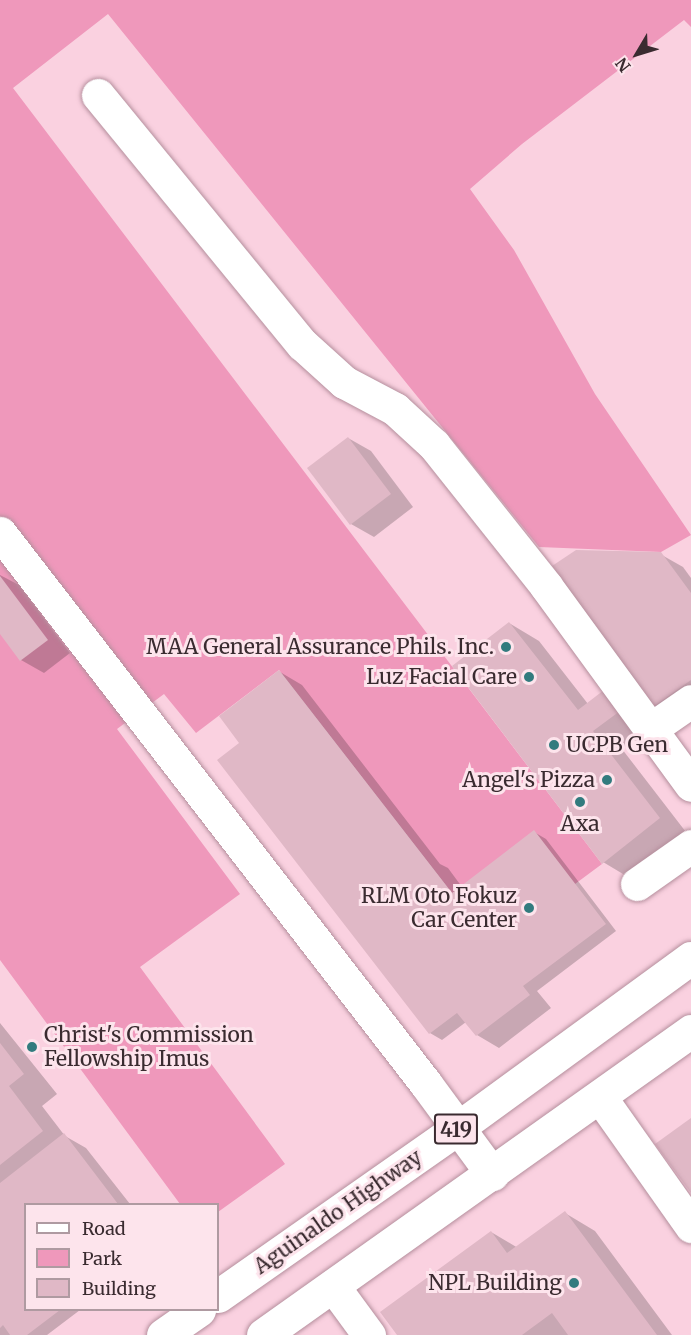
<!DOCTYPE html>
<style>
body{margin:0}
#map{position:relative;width:691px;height:1335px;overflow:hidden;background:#fad1e0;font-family:Merriweather,serif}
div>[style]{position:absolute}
.green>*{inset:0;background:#ef98bb}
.shadow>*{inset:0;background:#0003}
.building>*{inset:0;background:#e0b8c6}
.roads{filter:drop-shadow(0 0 2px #b58f9d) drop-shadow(0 0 2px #b58f9d)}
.minor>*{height:33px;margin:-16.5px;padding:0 16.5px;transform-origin:16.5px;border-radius:16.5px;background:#fff}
.highway>*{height:33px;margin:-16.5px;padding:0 16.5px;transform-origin:16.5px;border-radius:16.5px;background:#fff}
.dots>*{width:16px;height:16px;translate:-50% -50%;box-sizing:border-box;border:3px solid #fde4ec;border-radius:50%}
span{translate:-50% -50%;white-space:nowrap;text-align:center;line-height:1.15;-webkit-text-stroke:6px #fde4ec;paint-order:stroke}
.shield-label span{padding:2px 4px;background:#fde4ec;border:2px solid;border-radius:4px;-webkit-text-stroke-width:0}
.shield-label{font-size:20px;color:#3a2b30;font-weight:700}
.poi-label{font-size:21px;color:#3a2b30}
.right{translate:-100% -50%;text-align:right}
.left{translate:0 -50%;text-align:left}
.street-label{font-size:21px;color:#3a2b30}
.legend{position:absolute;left:24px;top:1203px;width:195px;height:108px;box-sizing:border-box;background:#fde4ec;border:2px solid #af9aa1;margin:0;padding:8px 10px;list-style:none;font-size:18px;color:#3a2b30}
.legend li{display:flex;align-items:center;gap:12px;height:30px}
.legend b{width:30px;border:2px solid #af9aa1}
.north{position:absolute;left:607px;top:24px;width:60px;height:60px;-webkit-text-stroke:4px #fde4ec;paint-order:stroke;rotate:232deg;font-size:16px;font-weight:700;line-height:24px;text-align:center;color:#3a2b30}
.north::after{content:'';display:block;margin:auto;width:21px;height:27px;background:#3a2b30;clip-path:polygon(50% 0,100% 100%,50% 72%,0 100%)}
</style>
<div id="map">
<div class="green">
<div style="clip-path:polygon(0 0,691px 0,691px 27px,684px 20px,522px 144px,470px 189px,514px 250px,595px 394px,691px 535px,661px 552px,539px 547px,108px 14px,13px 88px,602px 864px,575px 884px,452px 893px,279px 670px,196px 733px,164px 694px,117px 729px,240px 894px,140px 967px,285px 1164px,218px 1212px,218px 1204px,180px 1204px,0 960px)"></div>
</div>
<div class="shadow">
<div style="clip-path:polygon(348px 438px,371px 451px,413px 507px,374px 537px,351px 524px)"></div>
<div style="clip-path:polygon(660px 554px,683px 567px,691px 578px,691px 709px,677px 718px,654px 705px)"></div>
<div style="clip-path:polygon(0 575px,19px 585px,70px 653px,44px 673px,21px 660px,0 631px)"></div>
<div style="clip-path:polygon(509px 623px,539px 641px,588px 704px,604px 692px,649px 729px,622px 749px,689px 836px,633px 880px,603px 862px)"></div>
<div style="clip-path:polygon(280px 672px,302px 685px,440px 864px,448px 868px,462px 887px,534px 832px,546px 839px,616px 931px,537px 991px,551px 1008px,499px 1048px,477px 1035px,466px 1022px,442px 1040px,430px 1033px,241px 743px)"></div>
<div style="clip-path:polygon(0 1023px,57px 1094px,42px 1106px,65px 1136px,86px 1148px,130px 1204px,26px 1204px,26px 1310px,80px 1310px,47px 1335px,0 1335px)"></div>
<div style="clip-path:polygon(565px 1213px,595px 1231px,672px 1335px,399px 1335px,491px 1232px,518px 1248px)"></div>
</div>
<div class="building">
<div style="clip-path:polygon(348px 437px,391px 494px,350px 525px,307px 468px)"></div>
<div style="clip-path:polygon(576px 550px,661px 552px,691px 593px,691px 680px,653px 707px,552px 566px)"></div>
<div style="clip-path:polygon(0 576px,48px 640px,20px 661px,0 634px)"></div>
<div style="clip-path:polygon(509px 622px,578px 710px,604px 690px,620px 711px,593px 731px,660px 818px,602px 864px,452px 666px)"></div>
<div style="clip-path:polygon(279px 670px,452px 893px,534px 830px,606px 924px,523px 986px,530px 995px,476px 1036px,457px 1013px,429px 1034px,217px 760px,239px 743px,219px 716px)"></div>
<div style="clip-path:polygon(0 1043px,24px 1074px,9px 1086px,43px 1131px,0 1165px)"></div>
<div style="clip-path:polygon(691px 1118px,691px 1193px,655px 1144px)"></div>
<div style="clip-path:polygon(64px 1133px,118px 1204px,26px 1204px,26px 1310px,60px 1310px,27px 1335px,10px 1335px,3px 1325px,0 1328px,0 1183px)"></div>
<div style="clip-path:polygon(565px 1211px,657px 1335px,568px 1335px,552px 1313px,522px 1335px,397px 1335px,380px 1312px,491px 1231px,507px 1253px)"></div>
</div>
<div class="roads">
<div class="minor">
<div style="left:98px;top:95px;width:322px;rotate:50.7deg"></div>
<div style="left:302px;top:344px;width:57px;rotate:42.1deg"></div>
<div style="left:344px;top:382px;width:58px;rotate:27.9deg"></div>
<div style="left:395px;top:409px;width:53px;rotate:42.7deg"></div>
<div style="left:434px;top:445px;width:180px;rotate:51.5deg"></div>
<div style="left:546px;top:586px;width:246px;rotate:53.9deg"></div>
<div style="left:0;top:533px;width:696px;rotate:52.29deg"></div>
<div style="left:426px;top:1084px;width:112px;rotate:53.7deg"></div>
<div style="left:652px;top:728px;width:47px;rotate:-34.7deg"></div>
<div style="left:637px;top:884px;width:66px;rotate:-35.1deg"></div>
<div style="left:600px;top:1097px;width:158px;rotate:54.8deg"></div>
<div style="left:333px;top:1286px;width:61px;rotate:53.7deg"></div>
</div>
<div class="highway">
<div style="left:218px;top:1296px;width:294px;rotate:-35deg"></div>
<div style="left:459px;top:1127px;width:287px;rotate:-36.1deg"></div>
<div style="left:163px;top:1335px;width:44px;rotate:-34.8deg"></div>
<div style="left:263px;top:1335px;width:525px;rotate:-35.39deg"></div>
</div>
</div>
<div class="dots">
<div style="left:506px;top:647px;background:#327b7e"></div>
<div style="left:529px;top:677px;background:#327b7e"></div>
<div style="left:554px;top:745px;background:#327b7e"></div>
<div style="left:607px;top:780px;background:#327b7e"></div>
<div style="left:580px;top:802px;background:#327b7e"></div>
<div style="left:529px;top:908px;background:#327b7e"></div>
<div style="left:32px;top:1047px;background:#327b7e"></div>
<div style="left:574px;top:1283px;background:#327b7e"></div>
</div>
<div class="shield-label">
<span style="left:456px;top:1129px">419</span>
</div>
<div class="poi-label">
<span class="right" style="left:494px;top:647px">MAA General Assurance Phils. Inc.</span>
<span class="right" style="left:517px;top:677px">Luz Facial Care</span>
<span class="left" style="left:566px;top:745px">UCPB Gen</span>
<span class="right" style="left:595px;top:780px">Angel's Pizza</span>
<span style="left:580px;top:824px">Axa</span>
<span class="right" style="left:517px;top:908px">RLM Oto Fokuz<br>Car Center</span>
<span class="left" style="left:44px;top:1047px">Christ's Commission<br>Fellowship Imus</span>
<span class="right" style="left:562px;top:1283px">NPL Building</span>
</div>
<div class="street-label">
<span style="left:338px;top:1212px;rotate:-35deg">Aguinaldo Highway</span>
</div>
<ul class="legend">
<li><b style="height:8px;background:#fff"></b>Road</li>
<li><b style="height:16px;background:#ef98bb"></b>Park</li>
<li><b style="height:16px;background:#e0b8c6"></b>Building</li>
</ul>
<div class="north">N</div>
</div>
